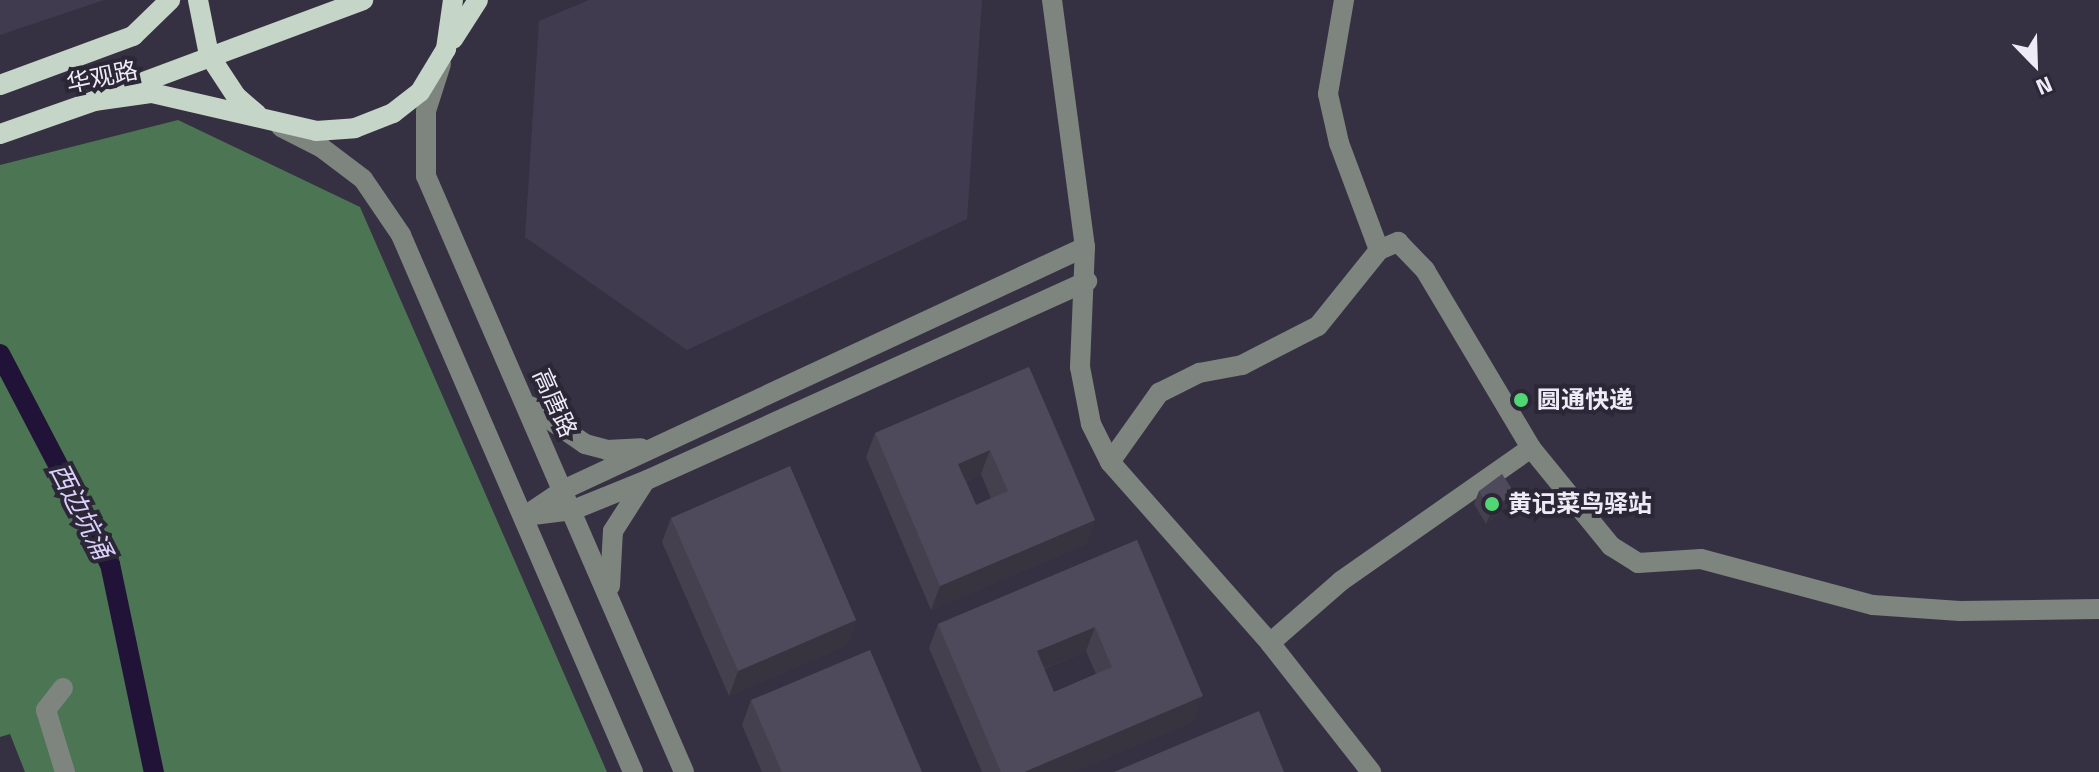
<!DOCTYPE html>
<meta charset="utf-8">
<style>
body{margin:0}
#map{position:relative;width:2099px;height:772px;overflow:hidden;background:#363142;font-family:"Titillium Web","Noto Sans SC",sans-serif}
div>[style]{position:absolute}
.built>*{inset:0;background:#413b50}
.forest>*{inset:0;background:#4c7553}
.canal>*{height:20px;margin:-10px;padding:0 10px;transform-origin:10px;border-radius:10px;background:#211338}
.minor>*{height:20px;margin:-10px;padding:0 10px;transform-origin:10px;border-radius:10px;background:#7d857e}
.major>*{height:20px;margin:-10px;padding:0 10px;transform-origin:10px;border-radius:10px;background:#c5d5c7}
.wall>*{inset:0;background:#44404e}
.shaded-wall>*{inset:0;background:#373440}
.building>*{inset:0;background:#4f4a5b}
.dots>*{width:22px;height:22px;translate:-50% -50%;box-sizing:border-box;border:4px solid #2c2737;border-radius:50%}
span{translate:-50% -50%;white-space:nowrap;text-align:center;line-height:1.15;-webkit-text-stroke:8px #2c2737;paint-order:stroke}
.street-label{font-size:24px;color:#eeebf6}
.poi-label{font-size:24px;color:#eeebf6;font-weight:700}
.left{translate:0 -50%;text-align:left}
.water-label{font-size:26px;color:#dbd0fb;font-style:italic}
.north{position:absolute;left:1995px;top:24px;width:80px;height:80px;-webkit-text-stroke:6px #2c2737;paint-order:stroke;rotate:157deg;font-size:22px;font-weight:700;line-height:32px;text-align:center;color:#eeebf6}
.north::after{content:'';display:block;margin:auto;width:28px;height:36px;background:#eeebf6;clip-path:polygon(50% 0,100% 100%,50% 72%,0 100%)}
</style>
<div id="map">
<div class="built">
<div style="clip-path:polygon(0 0,104px 0,0 35px)"></div>
<div style="clip-path:polygon(589px 0,982px 0,967px 219px,687px 350px,525px 237px,539px 21px)"></div>
</div>
<div class="forest">
<div style="clip-path:polygon(178px 120px,360px 207px,607px 772px,25px 772px,10px 734px,0 737px,0 165px)"></div>
</div>
<div class="canal">
<div style="left:0;top:354px;width:237px;rotate:62.4deg"></div>
<div style="left:110px;top:564px;width:213px;rotate:78.1deg"></div>
</div>
<div class="minor">
<div style="left:1052px;top:0;width:249px;rotate:82.4deg"></div>
<div style="left:1085px;top:247px;width:120px;rotate:92.4deg"></div>
<div style="left:1080px;top:367px;width:58px;rotate:79.1deg"></div>
<div style="left:1091px;top:424px;width:42px;rotate:63.4deg"></div>
<div style="left:1110px;top:462px;width:242px;rotate:48.5deg"></div>
<div style="left:1270px;top:643px;width:164px;rotate:51.9deg"></div>
<div style="left:1344px;top:0;width:95px;rotate:99.7deg"></div>
<div style="left:1328px;top:94px;width:50px;rotate:77.3deg"></div>
<div style="left:1339px;top:143px;width:114px;rotate:69.5deg"></div>
<div style="left:1379px;top:250px;width:21px;rotate:-23deg"></div>
<div style="left:1398px;top:242px;width:39px;rotate:46deg"></div>
<div style="left:1425px;top:270px;width:207px;rotate:59.2deg"></div>
<div style="left:1531px;top:448px;width:127px;rotate:50.8deg"></div>
<div style="left:1611px;top:546px;width:32px;rotate:32deg"></div>
<div style="left:1638px;top:563px;width:63px;rotate:-3.6deg"></div>
<div style="left:1701px;top:559px;width:178px;rotate:15deg"></div>
<div style="left:1873px;top:605px;width:87px;rotate:3.9deg"></div>
<div style="left:1960px;top:611px;width:139px;rotate:-0.8deg"></div>
<div style="left:441px;top:64px;width:49px;rotate:107.7deg"></div>
<div style="left:426px;top:111px;width:65px;rotate:90deg"></div>
<div style="left:426px;top:176px;width:649px;rotate:66.59deg"></div>
<div style="left:281px;top:127px;width:46px;rotate:27.1deg"></div>
<div style="left:322px;top:148px;width:51px;rotate:37.1deg"></div>
<div style="left:363px;top:179px;width:68px;rotate:55.8deg"></div>
<div style="left:401px;top:235px;width:585px;rotate:66.63deg"></div>
<div style="left:1085px;top:247px;width:574px;rotate:155.04deg"></div>
<div style="left:565px;top:489px;width:48px;rotate:146deg"></div>
<div style="left:525px;top:516px;width:48px;rotate:-7.1deg"></div>
<div style="left:573px;top:510px;width:80px;rotate:-22.1deg"></div>
<div style="left:647px;top:480px;width:483px;rotate:-24.3deg"></div>
<div style="left:530px;top:406px;width:67px;rotate:34.6deg"></div>
<div style="left:585px;top:444px;width:23px;rotate:15deg"></div>
<div style="left:607px;top:450px;width:34px;rotate:-3deg"></div>
<div style="left:1110px;top:462px;width:85px;rotate:-54.6deg"></div>
<div style="left:1159px;top:393px;width:45px;rotate:-26.6deg"></div>
<div style="left:1199px;top:373px;width:44px;rotate:-10.5deg"></div>
<div style="left:1242px;top:365px;width:85px;rotate:-27.2deg"></div>
<div style="left:1318px;top:326px;width:97px;rotate:-51.2deg"></div>
<div style="left:610px;top:586px;width:55px;rotate:-86.9deg"></div>
<div style="left:613px;top:531px;width:56px;rotate:-57.4deg"></div>
<div style="left:1270px;top:643px;width:94px;rotate:-41.1deg"></div>
<div style="left:1341px;top:581px;width:232px;rotate:-35deg"></div>
<div style="left:63px;top:688px;width:28px;rotate:128deg"></div>
<div style="left:46px;top:710px;width:65px;rotate:73deg"></div>
</div>
<div class="major">
<div style="left:198px;top:0;width:56px;rotate:78.7deg"></div>
<div style="left:209px;top:55px;width:49px;rotate:56.6deg"></div>
<div style="left:236px;top:96px;width:28px;rotate:41deg"></div>
<div style="left:453px;top:39px;width:46px;rotate:-57.3deg"></div>
<div style="left:0;top:85px;width:142px;rotate:-20.2deg"></div>
<div style="left:133px;top:36px;width:52px;rotate:-44.2deg"></div>
<div style="left:127px;top:88px;width:252px;rotate:-20.4deg"></div>
<div style="left:0;top:134px;width:100px;rotate:-19.3deg"></div>
<div style="left:94px;top:101px;width:59px;rotate:-7.9deg"></div>
<div style="left:152px;top:93px;width:168px;rotate:13deg"></div>
<div style="left:316px;top:131px;width:39px;rotate:-4deg"></div>
<div style="left:355px;top:128px;width:41px;rotate:-21.5deg"></div>
<div style="left:393px;top:113px;width:34px;rotate:-38deg"></div>
<div style="left:420px;top:92px;width:50px;rotate:-58.8deg"></div>
<div style="left:446px;top:49px;width:49px;rotate:-81.9deg"></div>
</div>
<div class="wall">
<div style="clip-path:polygon(evenodd,1029px 367px,1095px 520px,1086px 544px,931px 610px,866px 457px,875px 433px,1029px 367px,981px 474px,991px 498px,976px 505px,966px 481px,981px 474px)"></div>
<div style="clip-path:polygon(1479px 491px,1510px 505px,1486px 524px,1474px 504px)"></div>
<div style="clip-path:polygon(671px 518px,856px 620px,847px 645px,729px 696px,662px 542px)"></div>
<div style="clip-path:polygon(evenodd,1137px 540px,1194px 721px,1072px 772px,982px 772px,929px 648px,938px 624px,1137px 540px,1086px 651px,1096px 674px,1054px 692px,1044px 669px,1086px 651px)"></div>
<div style="clip-path:polygon(751px 700px,922px 772px,762px 772px,742px 725px)"></div>
</div>
<div class="shaded-wall">
<div style="clip-path:polygon(990px 450px,981px 474px,950px 488px,958px 464px)"></div>
<div style="clip-path:polygon(1514px 492px,1510px 505px,1486px 524px,1491px 512px)"></div>
<div style="clip-path:polygon(1095px 520px,1086px 544px,931px 610px,940px 586px)"></div>
<div style="clip-path:polygon(856px 620px,847px 645px,729px 696px,738px 671px)"></div>
<div style="clip-path:polygon(1095px 627px,1086px 651px,1028px 675px,1037px 651px)"></div>
<div style="clip-path:polygon(1203px 696px,1194px 721px,1072px 772px,1024px 772px)"></div>
</div>
<div class="building">
<div style="clip-path:polygon(evenodd,1029px 367px,1095px 520px,940px 586px,875px 433px,1029px 367px,990px 450px,1008px 491px,976px 505px,958px 464px,990px 450px)"></div>
<div style="clip-path:polygon(790px 466px,856px 620px,738px 671px,671px 518px)"></div>
<div style="clip-path:polygon(1502px 474px,1514px 492px,1491px 512px,1479px 491px)"></div>
<div style="clip-path:polygon(evenodd,1137px 540px,1203px 696px,1024px 772px,1001px 772px,938px 624px,1137px 540px,1095px 627px,1112px 667px,1054px 692px,1037px 651px,1095px 627px)"></div>
<div style="clip-path:polygon(870px 650px,922px 772px,782px 772px,751px 700px)"></div>
<div style="clip-path:polygon(1259px 711px,1284px 772px,1114px 772px)"></div>
</div>
<div class="dots">
<div style="left:1521px;top:400px;background:#51d674"></div>
<div style="left:1492px;top:504px;background:#51d674"></div>
</div>
<div class="street-label">
<span style="left:102px;top:77px;rotate:-12deg">华观路</span>
<span style="left:555px;top:403px;rotate:66deg">高唐路</span>
</div>
<div class="poi-label">
<span class="left" style="left:1537px;top:400px">圆通快递</span>
<span class="left" style="left:1508px;top:504px">黄记菜鸟驿站</span>
</div>
<div class="water-label">
<span style="left:81px;top:511px;rotate:63deg">西边坑涌</span>
</div>
<div class="north">N</div>
</div>
